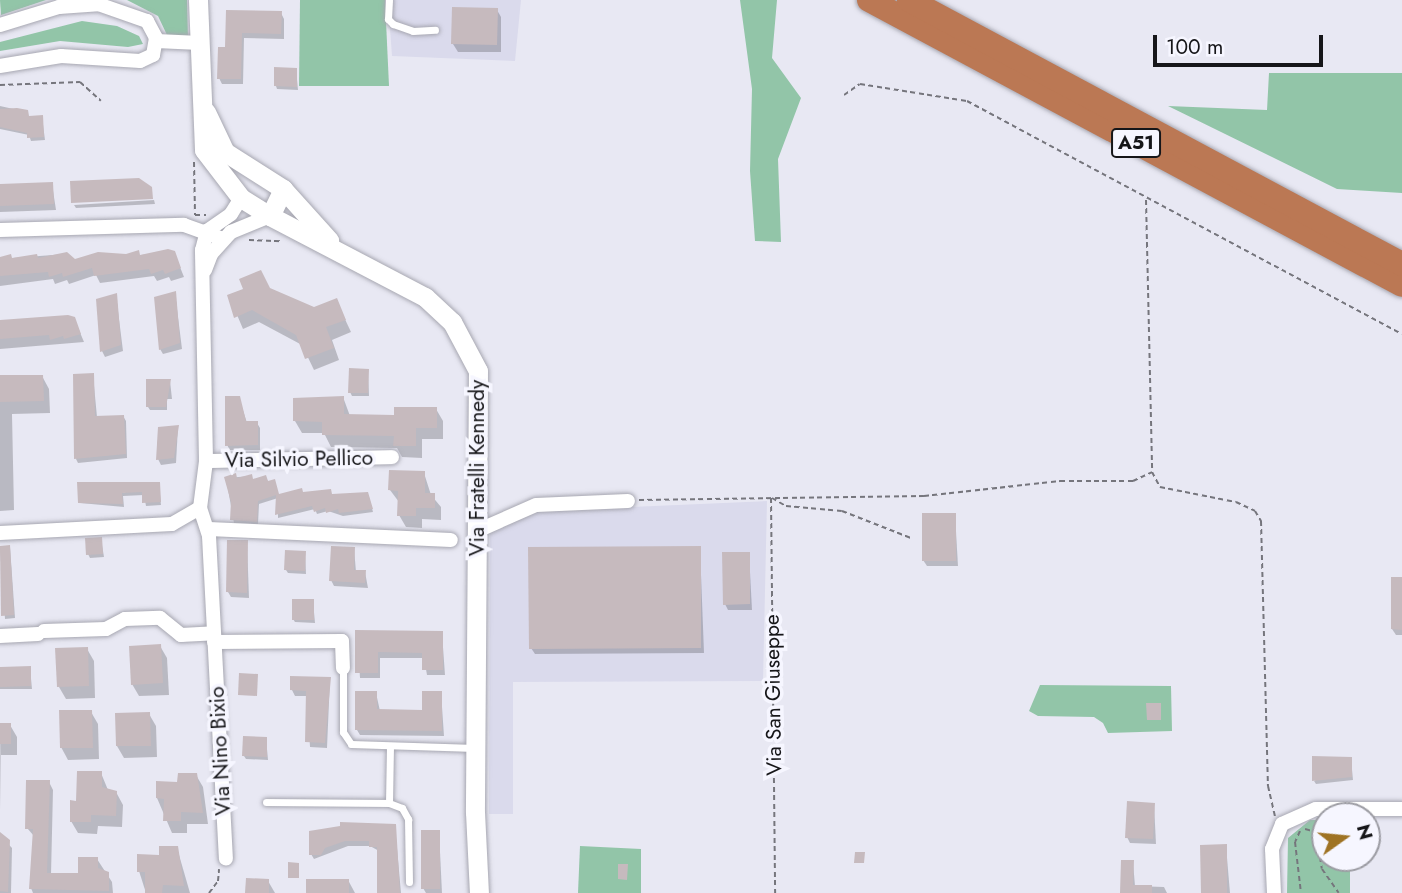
<!DOCTYPE html>
<style>
body{margin:0}
#map{position:relative;width:1402px;height:893px;overflow:hidden;background:#e8e8f3;font-family:Jost,sans-serif}
div>[style]{position:absolute}
.built>*{inset:0;background:#dadaec}
.green>*{inset:0;background:#92c5a8}
.shadow>*{inset:0;background:#0003}
.building>*{inset:0;background:#c6babe}
.path>*{height:2px;margin-top:-1px;transform-origin:0;background:repeating-linear-gradient(90deg,#75757c 0 5px,transparent 0 8.5px)}
.roads{filter:drop-shadow(0 0 2px #a7a7b1) drop-shadow(0 0 2px #a7a7b1)}
.lane>*{height:7px;margin:-3.5px;padding:0 3.5px;transform-origin:3.5px;border-radius:3.5px;background:#fff}
.street>*{height:14px;margin:-7px;padding:0 7px;transform-origin:7px;border-radius:7px;background:#fff}
.secondary>*{height:19px;margin:-9.5px;padding:0 9.5px;transform-origin:9.5px;border-radius:9.5px;background:#fff}
.highway>*{height:24px;margin:-12px;padding:0 12px;transform-origin:12px;border-radius:12px;background:#bb7854}
span{translate:-50% -50%;white-space:nowrap;text-align:center;line-height:1.15;-webkit-text-stroke:7px #f6f6ff;paint-order:stroke}
.shield-label span{padding:2px 5px;background:#f6f6ff;border:2px solid;border-radius:5px;-webkit-text-stroke-width:0}
.shield-label{font-size:19px;color:#161619;font-weight:700}
.street-label{font-size:21px;color:#161619}
.north{position:absolute;left:1311px;top:802px;width:70px;height:70px;box-sizing:border-box;background:#f6f6ff;border:2px solid #9c9ca3;border-radius:50%;rotate:75deg;font-size:19px;font-weight:700;line-height:28px;text-align:center;color:#161619}
.north::after{content:'';display:block;margin:auto;width:24px;height:32px;background:#9f7324;clip-path:polygon(50% 0,100% 100%,50% 72%,0 100%)}
.scale{position:absolute;left:1153px;top:35px;width:170px;height:32px;box-sizing:border-box;border:4px solid #161619;border-top:0;padding-left:9px;font-size:21px;line-height:24px;white-space:nowrap;color:#161619;-webkit-text-stroke:5px #f6f6ff;paint-order:stroke}
</style>
<div id="map">
<div class="built">
<div style="clip-path:polygon(388px 0,521px 0,515px 61px,392px 56px)"></div>
<div style="clip-path:polygon(767px 501px,763px 681px,513px 682px,513px 814px,489px 814px,490px 532px,539px 511px)"></div>
</div>
<div class="green">
<div style="clip-path:polygon(0 0,46px 0,1px 15px)"></div>
<div style="clip-path:polygon(127px 0,187px 0,188px 37px,167px 35px,158px 16px)"></div>
<div style="clip-path:polygon(300px 0,385px 0,389px 86px,299px 86px)"></div>
<div style="clip-path:polygon(740px 0,777px 0,772px 58px,801px 98px,778px 159px,781px 242px,755px 241px,750px 171px,752px 89px)"></div>
<div style="clip-path:polygon(82px 21px,117px 26px,139px 36px,143px 44px,128px 47px,60px 41px,0 51px,0 42px)"></div>
<div style="clip-path:polygon(1269px 73px,1402px 73px,1402px 193px,1337px 189px,1168px 106px,1267px 110px)"></div>
<div style="clip-path:polygon(1040px 685px,1171px 686px,1172px 731px,1108px 733px,1103px 723px,1094px 717px,1038px 716px,1029px 711px)"></div>
<div style="clip-path:polygon(1310px 820px,1325px 820px,1325px 858px,1350px 858px,1350px 893px,1287px 893px,1288px 838px)"></div>
<div style="clip-path:polygon(580px 846px,641px 849px,641px 893px,578px 893px)"></div>
</div>
<div class="shadow">
<div style="clip-path:polygon(497px 10px,501px 17px,501px 52px,458px 52px,453px 44px)"></div>
<div style="clip-path:polygon(228px 12px,281px 13px,284px 19px,284px 39px,244px 38px,243px 84px,222px 84px,219px 78px,227px 49px)"></div>
<div style="clip-path:polygon(296px 69px,298px 90px,277px 89px,276px 86px)"></div>
<div style="clip-path:polygon(0 106px,27px 112px,29px 118px,42px 117px,45px 140px,31px 141px,29px 135px,0 129px)"></div>
<div style="clip-path:polygon(52px 184px,56px 210px,0 212px,0 186px)"></div>
<div style="clip-path:polygon(154px 200px,155px 204px,76px 208px,74px 205px)"></div>
<div style="clip-path:polygon(174px 252px,184px 277px,171px 281px,169px 277px,157px 281px,154px 276px,100px 283px,96px 275px,69px 284px,67px 280px,55px 284px,53px 279px,0 286px,0 259px,66px 254px,75px 261px)"></div>
<div style="clip-path:polygon(270px 290px,314px 309px,336px 300px,351px 332px,332px 340px,339px 360px,314px 370px,302px 345px,259px 322px,243px 329px,229px 296px)"></div>
<div style="clip-path:polygon(175px 293px,182px 349px,163px 354px,160px 349px)"></div>
<div style="clip-path:polygon(116px 295px,123px 351px,105px 357px,102px 351px)"></div>
<div style="clip-path:polygon(74px 318px,84px 342px,0 349px,0 322px)"></div>
<div style="clip-path:polygon(368px 371px,369px 396px,352px 396px,350px 392px)"></div>
<div style="clip-path:polygon(93px 375px,97px 417px,123px 416px,126px 421px,127px 458px,78px 463px,76px 459px)"></div>
<div style="clip-path:polygon(42px 376px,49px 389px,50px 413px,12px 414px,14px 510px,0 511px,0 377px)"></div>
<div style="clip-path:polygon(170px 381px,172px 399px,167px 399px,167px 410px,150px 410px,148px 407px)"></div>
<div style="clip-path:polygon(343px 397px,350px 416px,395px 417px,436px 409px,443px 421px,443px 439px,422px 439px,422px 458px,402px 457px,397px 448px,331px 447px,324px 433px,302px 433px,295px 421px)"></div>
<div style="clip-path:polygon(239px 398px,247px 423px,257px 423px,260px 428px,260px 450px,230px 450px,227px 445px)"></div>
<div style="clip-path:polygon(178px 427px,176px 463px,161px 465px,158px 459px)"></div>
<div style="clip-path:polygon(424px 473px,431px 495px,441px 507px,441px 520px,422px 519px,422px 528px,406px 527px,399px 515px,399px 502px,390px 490px)"></div>
<div style="clip-path:polygon(251px 476px,253px 481px,267px 480px,279px 496px,369px 497px,373px 512px,343px 516px,328px 511px,317px 514px,315px 509px,278px 518px,278px 498px,259px 504px,258px 524px,234px 523px,226px 478px)"></div>
<div style="clip-path:polygon(159px 484px,161px 505px,146px 506px,144px 495px,123px 496px,124px 507px,80px 503px)"></div>
<div style="clip-path:polygon(955px 514px,958px 566px,927px 566px,923px 560px)"></div>
<div style="clip-path:polygon(101px 539px,104px 557px,90px 558px,88px 554px)"></div>
<div style="clip-path:polygon(247px 542px,249px 598px,231px 597px,228px 592px)"></div>
<div style="clip-path:polygon(10px 547px,15px 618px,5px 619px,0 548px)"></div>
<div style="clip-path:polygon(354px 548px,356px 572px,365px 572px,368px 588px,334px 586px,331px 580px)"></div>
<div style="clip-path:polygon(700px 548px,704px 653px,535px 654px,531px 648px)"></div>
<div style="clip-path:polygon(305px 553px,306px 574px,288px 573px,286px 570px)"></div>
<div style="clip-path:polygon(749px 553px,752px 610px,728px 610px,725px 604px)"></div>
<div style="clip-path:polygon(1402px 579px,1402px 635px,1396px 635px,1392px 629px)"></div>
<div style="clip-path:polygon(313px 601px,315px 623px,295px 622px,293px 619px)"></div>
<div style="clip-path:polygon(357px 632px,442px 633px,445px 675px,427px 675px,424px 658px,380px 658px,380px 678px,360px 678px)"></div>
<div style="clip-path:polygon(160px 646px,167px 658px,169px 695px,139px 696px,132px 684px)"></div>
<div style="clip-path:polygon(87px 649px,94px 661px,95px 698px,66px 699px,59px 687px)"></div>
<div style="clip-path:polygon(30px 668px,32px 689px,0 689px,0 669px)"></div>
<div style="clip-path:polygon(330px 679px,327px 748px,310px 747px,307px 696px,295px 696px,292px 690px)"></div>
<div style="clip-path:polygon(441px 692px,444px 736px,360px 735px,357px 730px,376px 693px,380px 711px,423px 712px)"></div>
<div style="clip-path:polygon(91px 712px,98px 724px,99px 759px,68px 760px,61px 747px)"></div>
<div style="clip-path:polygon(149px 714px,156px 726px,157px 757px,124px 758px,117px 746px)"></div>
<div style="clip-path:polygon(0 725px,10px 725px,17px 737px,17px 755px,1px 755px,1px 811px)"></div>
<div style="clip-path:polygon(266px 738px,268px 760px,246px 759px,244px 756px)"></div>
<div style="clip-path:polygon(1351px 759px,1353px 780px,1316px 784px,1314px 781px)"></div>
<div style="clip-path:polygon(101px 773px,108px 790px,116px 792px,123px 805px,122px 827px,98px 826px,97px 834px,78px 833px,71px 821px,78px 802px)"></div>
<div style="clip-path:polygon(196px 775px,203px 787px,208px 824px,187px 824px,187px 833px,172px 833px,157px 798px)"></div>
<div style="clip-path:polygon(49px 782px,53px 790px,51px 875px,80px 875px,97px 859px,112px 882px,113px 893px,33px 893px,31px 888px,34px 836px,27px 828px)"></div>
<div style="clip-path:polygon(1154px 804px,1156px 844px,1130px 843px,1127px 837px)"></div>
<div style="clip-path:polygon(395px 826px,401px 893px,379px 893px,379px 851px,370px 846px,348px 846px,314px 859px,311px 854px,311px 832px)"></div>
<div style="clip-path:polygon(439px 831px,442px 893px,426px 893px,423px 888px)"></div>
<div style="clip-path:polygon(0 835px,12px 848px,11px 893px,0 893px)"></div>
<div style="clip-path:polygon(1226px 846px,1230px 893px,1203px 893px)"></div>
<div style="clip-path:polygon(177px 848px,190px 893px,146px 893px,139px 871px)"></div>
<div style="clip-path:polygon(1133px 862px,1135px 886px,1164px 887px,1167px 893px,1122px 893px)"></div>
<div style="clip-path:polygon(348px 880px,355px 893px,308px 893px)"></div>
<div style="clip-path:polygon(268px 881px,275px 893px,247px 893px)"></div>
</div>
<div class="building">
<div style="clip-path:polygon(452px 7px,498px 8px,497px 45px,451px 44px)"></div>
<div style="clip-path:polygon(226px 10px,282px 11px,281px 34px,242px 33px,241px 79px,217px 79px,218px 47px,225px 47px)"></div>
<div style="clip-path:polygon(274px 67px,297px 68px,297px 87px,274px 86px)"></div>
<div style="clip-path:polygon(17px 108px,28px 110px,29px 116px,43px 115px,44px 137px,27px 138px,27px 133px,0 127px,0 109px)"></div>
<div style="clip-path:polygon(139px 178px,152px 187px,153px 199px,71px 203px,70px 181px)"></div>
<div style="clip-path:polygon(53px 182px,54px 204px,0 206px,0 184px)"></div>
<div style="clip-path:polygon(168px 249px,175px 251px,181px 268px,165px 274px,163px 270px,151px 274px,149px 269px,94px 276px,92px 268px,63px 277px,62px 273px,49px 277px,48px 272px,0 276px,0 257px,11px 254px,12px 258px,37px 254px,38px 258px,67px 252px,75px 259px,98px 252px,126px 254px,139px 250px,140px 255px)"></div>
<div style="clip-path:polygon(261px 270px,270px 288px,314px 307px,337px 298px,346px 320px,326px 327px,334px 348px,305px 359px,296px 335px,252px 310px,234px 318px,227px 295px,243px 289px,239px 279px)"></div>
<div style="clip-path:polygon(176px 291px,180px 343px,159px 350px,154px 297px)"></div>
<div style="clip-path:polygon(117px 293px,121px 345px,100px 352px,96px 299px)"></div>
<div style="clip-path:polygon(68px 315px,75px 317px,81px 334px,64px 339px,63px 336px,50px 340px,49px 335px,0 339px,0 320px)"></div>
<div style="clip-path:polygon(349px 368px,369px 369px,368px 393px,348px 393px)"></div>
<div style="clip-path:polygon(94px 373px,95px 416px,124px 415px,126px 454px,74px 459px,73px 374px)"></div>
<div style="clip-path:polygon(0 375px,43px 375px,44px 401px,0 402px)"></div>
<div style="clip-path:polygon(146px 379px,171px 379px,166px 407px,146px 407px)"></div>
<div style="clip-path:polygon(225px 396px,240px 396px,246px 421px,258px 421px,258px 445px,225px 446px)"></div>
<div style="clip-path:polygon(344px 396px,344px 414px,394px 415px,394px 407px,437px 407px,437px 428px,416px 428px,416px 446px,393px 446px,394px 436px,322px 435px,322px 422px,293px 421px,293px 398px)"></div>
<div style="clip-path:polygon(179px 425px,174px 458px,156px 460px,158px 427px)"></div>
<div style="clip-path:polygon(389px 470px,425px 471px,425px 493px,435px 493px,435px 508px,416px 508px,416px 516px,397px 516px,398px 491px,388px 490px)"></div>
<div style="clip-path:polygon(236px 473px,237px 478px,252px 474px,253px 479px,266px 475px,268px 481px,275px 479px,279px 494px,302px 488px,303px 492px,331px 489px,332px 494px,368px 492px,373px 509px,339px 513px,338px 509px,326px 513px,325px 508px,314px 512px,312px 506px,275px 515px,276px 495px,258px 501px,257px 522px,230px 520px,231px 502px,224px 477px)"></div>
<div style="clip-path:polygon(77px 482px,160px 482px,161px 502px,142px 503px,142px 492px,122px 493px,123px 504px,78px 503px)"></div>
<div style="clip-path:polygon(922px 513px,956px 513px,956px 561px,922px 561px)"></div>
<div style="clip-path:polygon(102px 537px,103px 554px,86px 555px,85px 538px)"></div>
<div style="clip-path:polygon(227px 540px,248px 540px,247px 593px,226px 592px)"></div>
<div style="clip-path:polygon(10px 545px,14px 615px,1px 616px,0 546px)"></div>
<div style="clip-path:polygon(331px 546px,355px 547px,354px 570px,366px 570px,365px 583px,329px 581px)"></div>
<div style="clip-path:polygon(701px 546px,701px 648px,529px 649px,528px 547px)"></div>
<div style="clip-path:polygon(285px 550px,306px 551px,305px 571px,284px 570px)"></div>
<div style="clip-path:polygon(722px 552px,750px 552px,750px 604px,723px 605px)"></div>
<div style="clip-path:polygon(1391px 577px,1402px 577px,1402px 630px,1391px 629px)"></div>
<div style="clip-path:polygon(292px 599px,314px 599px,314px 620px,292px 620px)"></div>
<div style="clip-path:polygon(355px 630px,443px 631px,443px 670px,422px 670px,422px 653px,378px 652px,378px 673px,355px 673px)"></div>
<div style="clip-path:polygon(161px 644px,163px 683px,131px 685px,129px 646px)"></div>
<div style="clip-path:polygon(88px 647px,89px 686px,57px 687px,55px 648px)"></div>
<div style="clip-path:polygon(31px 666px,31px 686px,0 687px,0 667px)"></div>
<div style="clip-path:polygon(239px 673px,258px 674px,257px 696px,238px 695px)"></div>
<div style="clip-path:polygon(290px 676px,331px 677px,325px 743px,305px 742px,306px 691px,290px 690px)"></div>
<div style="clip-path:polygon(355px 691px,377px 691px,377px 709px,422px 710px,422px 691px,442px 691px,442px 731px,355px 730px)"></div>
<div style="clip-path:polygon(1146px 703px,1161px 703px,1161px 720px,1147px 720px)"></div>
<div style="clip-path:polygon(59px 710px,92px 710px,93px 748px,60px 748px)"></div>
<div style="clip-path:polygon(150px 712px,151px 746px,116px 746px,115px 713px)"></div>
<div style="clip-path:polygon(0 723px,11px 723px,11px 744px,0 744px)"></div>
<div style="clip-path:polygon(243px 736px,267px 737px,267px 757px,242px 756px)"></div>
<div style="clip-path:polygon(1312px 756px,1352px 757px,1352px 777px,1312px 781px)"></div>
<div style="clip-path:polygon(77px 771px,102px 771px,102px 787px,117px 791px,116px 816px,91px 815px,91px 822px,70px 822px,70px 800px,76px 801px)"></div>
<div style="clip-path:polygon(178px 773px,197px 773px,203px 813px,181px 812px,181px 821px,163px 821px,164px 799px,156px 798px,156px 781px,177px 782px)"></div>
<div style="clip-path:polygon(26px 780px,50px 780px,47px 873px,78px 873px,78px 857px,98px 857px,98px 868px,109px 872px,109px 891px,29px 889px,33px 829px,25px 829px)"></div>
<div style="clip-path:polygon(1127px 801px,1155px 803px,1153px 839px,1125px 838px)"></div>
<div style="clip-path:polygon(340px 822px,396px 824px,400px 893px,377px 893px,377px 847px,369px 847px,369px 841px,345px 841px,325px 848px,321px 855px,309px 855px,309px 831px,340px 826px)"></div>
<div style="clip-path:polygon(421px 830px,440px 830px,440px 889px,421px 889px)"></div>
<div style="clip-path:polygon(0 832px,10px 840px,8px 892px,0 891px)"></div>
<div style="clip-path:polygon(1227px 844px,1227px 893px,1201px 893px,1200px 845px)"></div>
<div style="clip-path:polygon(159px 846px,178px 846px,184px 886px,163px 885px,162px 893px,145px 893px,145px 872px,137px 872px,137px 854px,159px 855px)"></div>
<div style="clip-path:polygon(855px 852px,865px 852px,864px 863px,854px 863px)"></div>
<div style="clip-path:polygon(1121px 860px,1134px 860px,1133px 885px,1152px 885px,1152px 893px,1120px 893px)"></div>
<div style="clip-path:polygon(288px 862px,299px 863px,299px 878px,288px 878px)"></div>
<div style="clip-path:polygon(618px 864px,628px 864px,627px 880px,618px 879px)"></div>
<div style="clip-path:polygon(246px 878px,269px 879px,269px 893px,245px 893px)"></div>
<div style="clip-path:polygon(306px 879px,349px 879px,349px 893px,306px 893px)"></div>
</div>
<div class="path">
<div style="left:0;top:85px;width:80px;rotate:-2.1deg"></div>
<div style="left:80px;top:82px;width:28px;rotate:42deg"></div>
<div style="left:844px;top:95px;width:19px;rotate:-35deg"></div>
<div style="left:860px;top:84px;width:108px;rotate:9deg"></div>
<div style="left:967px;top:101px;width:493px;rotate:28.2deg"></div>
<div style="left:194px;top:162px;width:53px;rotate:88.9deg"></div>
<div style="left:195px;top:215px;width:11px"></div>
<div style="left:1146px;top:200px;width:272px;rotate:88.7deg"></div>
<div style="left:1152px;top:472px;width:17px;rotate:62deg"></div>
<div style="left:1160px;top:487px;width:77px;rotate:11.2deg"></div>
<div style="left:1236px;top:502px;width:21px;rotate:25deg"></div>
<div style="left:1255px;top:511px;width:12px;rotate:59deg"></div>
<div style="left:1261px;top:521px;width:265px;rotate:88.5deg"></div>
<div style="left:1268px;top:786px;width:31px;rotate:77deg"></div>
<div style="left:249px;top:240px;width:33px;rotate:2deg"></div>
<div style="left:771px;top:498px;width:395px;rotate:89.4deg"></div>
<div style="left:772px;top:498px;width:16px;rotate:30deg"></div>
<div style="left:786px;top:506px;width:56px;rotate:5.1deg"></div>
<div style="left:842px;top:511px;width:74px;rotate:21.4deg"></div>
<div style="left:639px;top:500px;width:285px;rotate:-0.8deg"></div>
<div style="left:924px;top:496px;width:137px;rotate:-6.3deg"></div>
<div style="left:1060px;top:481px;width:73px"></div>
<div style="left:1133px;top:481px;width:21px;rotate:-25deg"></div>
<div style="left:1305px;top:829px;width:11px;rotate:15deg"></div>
<div style="left:1316px;top:832px;width:37px;rotate:81deg"></div>
<div style="left:1322px;top:869px;width:29px;rotate:55deg"></div>
<div style="left:1300px;top:831px;width:12px;rotate:114deg"></div>
<div style="left:1295px;top:842px;width:51px;rotate:83.3deg"></div>
<div style="left:209px;top:893px;width:15px;rotate:-53deg"></div>
<div style="left:218px;top:881px;width:12px;rotate:-85deg"></div>
</div>
<div class="roads">
<div class="lane">
<div style="left:389px;top:0;width:19px;rotate:93deg"></div>
<div style="left:388px;top:19px;width:7px;rotate:45deg"></div>
<div style="left:393px;top:24px;width:21px;rotate:19deg"></div>
<div style="left:413px;top:31px;width:22px;rotate:-3deg"></div>
<div style="left:343px;top:668px;width:64px;rotate:90deg"></div>
<div style="left:343px;top:732px;width:14px;rotate:56deg"></div>
<div style="left:351px;top:744px;width:124px;rotate:1.8deg"></div>
<div style="left:390px;top:746px;width:57px;rotate:91deg"></div>
<div style="left:389px;top:803px;width:14px;rotate:21deg"></div>
<div style="left:402px;top:808px;width:13px;rotate:61deg"></div>
<div style="left:408px;top:819px;width:63px;rotate:89.1deg"></div>
<div style="left:266px;top:802px;width:123px;rotate:0.5deg"></div>
</div>
<div class="street">
<div style="left:0;top:25px;width:62px;rotate:-17deg"></div>
<div style="left:59px;top:7px;width:39px;rotate:-4deg"></div>
<div style="left:98px;top:4px;width:52px;rotate:19.1deg"></div>
<div style="left:147px;top:21px;width:19px;rotate:62deg"></div>
<div style="left:156px;top:38px;width:17px;rotate:100deg"></div>
<div style="left:153px;top:55px;width:14px;rotate:155deg"></div>
<div style="left:140px;top:61px;width:79px;rotate:-176.4deg"></div>
<div style="left:61px;top:56px;width:62px;rotate:170.7deg"></div>
<div style="left:156px;top:41px;width:44px;rotate:2.6deg"></div>
<div style="left:0;top:230px;width:184px;rotate:-1.6deg"></div>
<div style="left:184px;top:225px;width:41px;rotate:19.7deg"></div>
<div style="left:205px;top:270px;width:17px;rotate:-69deg"></div>
<div style="left:211px;top:254px;width:30px;rotate:-48deg"></div>
<div style="left:231px;top:232px;width:42px;rotate:-22.3deg"></div>
<div style="left:206px;top:461px;width:186px;rotate:-1.2deg"></div>
<div style="left:200px;top:508px;width:29px;rotate:72deg"></div>
<div style="left:209px;top:536px;width:323px;rotate:87deg"></div>
<div style="left:209px;top:529px;width:242px;rotate:2.6deg"></div>
<div style="left:477px;top:531px;width:64px;rotate:-23.8deg"></div>
<div style="left:536px;top:505px;width:92px;rotate:-2.5deg"></div>
<div style="left:0;top:533px;width:172px;rotate:-3deg"></div>
<div style="left:172px;top:524px;width:32px;rotate:-30deg"></div>
<div style="left:200px;top:508px;width:47px;rotate:-82.7deg"></div>
<div style="left:206px;top:461px;width:211px;rotate:-91.1deg"></div>
<div style="left:202px;top:250px;width:20px;rotate:-75deg"></div>
<div style="left:207px;top:231px;width:29px;rotate:-35deg"></div>
<div style="left:231px;top:214px;width:19px;rotate:-58deg"></div>
<div style="left:44px;top:631px;width:62px;rotate:-1.8deg"></div>
<div style="left:106px;top:629px;width:21px;rotate:-28deg"></div>
<div style="left:125px;top:619px;width:35px;rotate:-2deg"></div>
<div style="left:160px;top:618px;width:27px;rotate:39deg"></div>
<div style="left:181px;top:635px;width:33px;rotate:-3deg"></div>
<div style="left:0;top:636px;width:38px;rotate:-3deg"></div>
<div style="left:214px;top:642px;width:128px;rotate:-0.4deg"></div>
<div style="left:342px;top:641px;width:27px;rotate:88deg"></div>
<div style="left:1274px;top:893px;width:44px;rotate:-92.6deg"></div>
<div style="left:1272px;top:849px;width:27px;rotate:-68deg"></div>
<div style="left:1282px;top:824px;width:37px;rotate:-24deg"></div>
<div style="left:1316px;top:809px;width:86px"></div>
</div>
<div class="secondary">
<div style="left:198px;top:0;width:150px;rotate:87.7deg"></div>
<div style="left:204px;top:150px;width:61px;rotate:52.4deg"></div>
<div style="left:241px;top:198px;width:34px;rotate:32deg"></div>
<div style="left:270px;top:216px;width:30px;rotate:-64deg"></div>
<div style="left:206px;top:112px;width:44px;rotate:64.6deg"></div>
<div style="left:225px;top:152px;width:69px;rotate:32.5deg"></div>
<div style="left:283px;top:189px;width:69px;rotate:48deg"></div>
<div style="left:270px;top:216px;width:175px;rotate:27.6deg"></div>
<div style="left:425px;top:297px;width:37px;rotate:43deg"></div>
<div style="left:452px;top:322px;width:55px;rotate:62deg"></div>
<div style="left:478px;top:371px;width:441px;rotate:90.4deg"></div>
<div style="left:475px;top:812px;width:81px;rotate:87.2deg"></div>
</div>
<div class="highway">
<div style="left:869px;top:0;width:604px;rotate:28.13deg"></div>
<div style="left:909px;top:0;width:559px;rotate:28.17deg"></div>
</div>
</div>
<div class="shield-label">
<span style="left:1136px;top:143px">A51</span>
</div>
<div class="street-label">
<span style="left:299px;top:459px;rotate:-1deg">Via Silvio Pellico</span>
<span style="left:477px;top:468px;rotate:-90deg">Via Fratelli Kennedy</span>
<span style="left:773px;top:695px;rotate:-91deg">Via San Giuseppe</span>
<span style="left:220px;top:751px;rotate:-93deg">Via Nino Bixio</span>
</div>
<div class="north">N</div>
<div class="scale">100 m</div>
</div>
